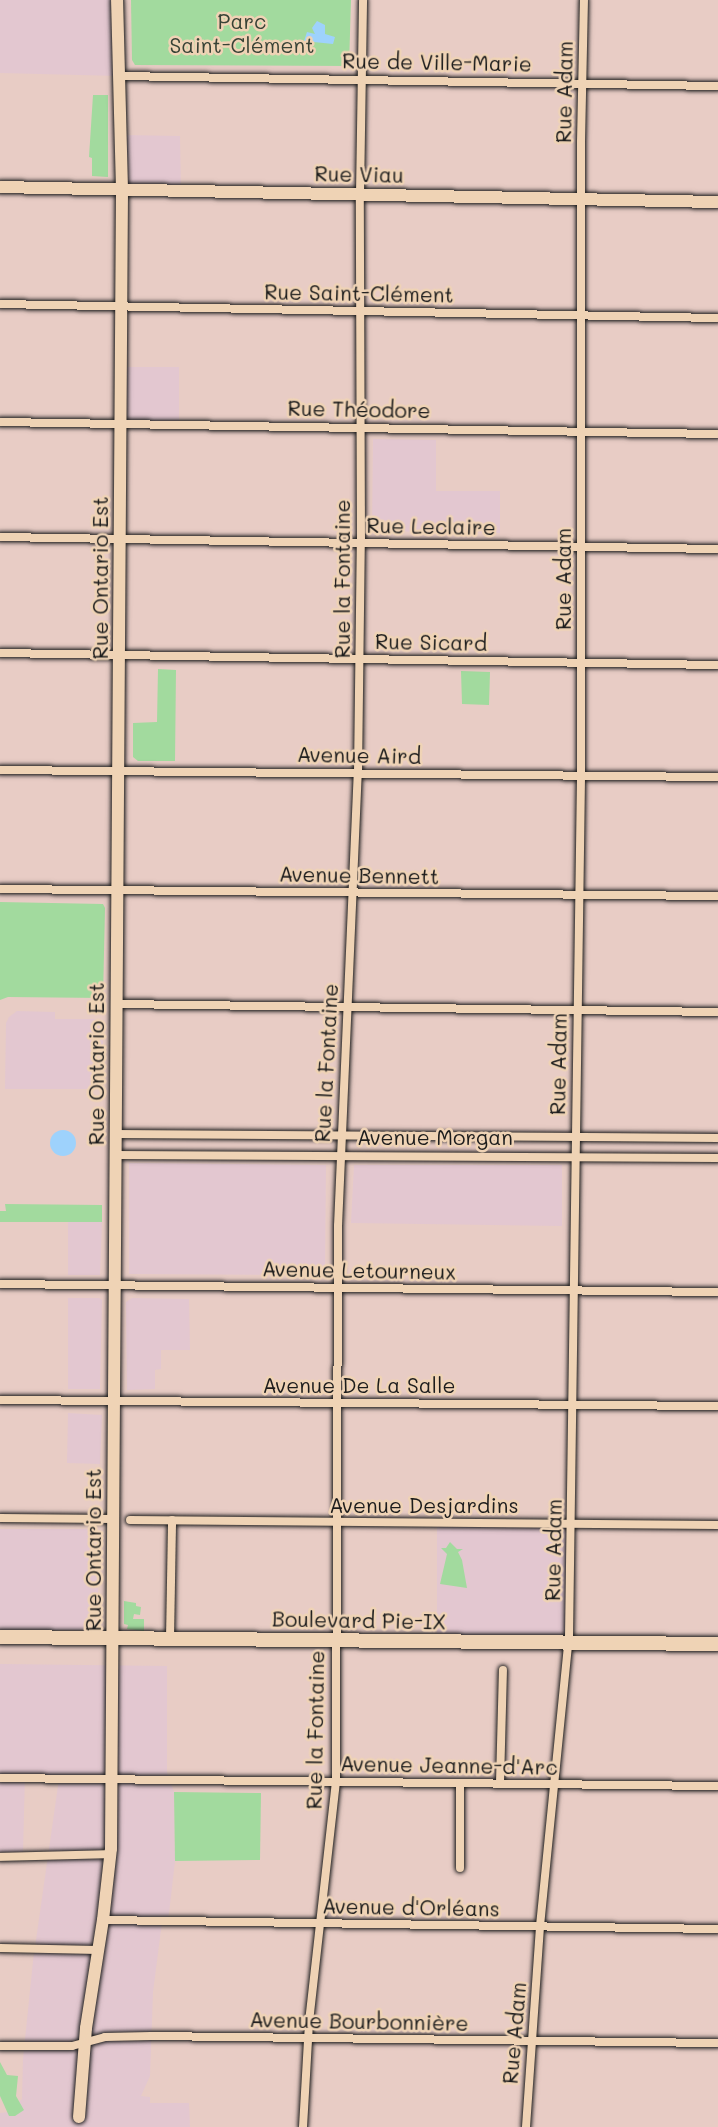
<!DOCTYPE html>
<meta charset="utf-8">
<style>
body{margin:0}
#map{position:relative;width:718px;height:2127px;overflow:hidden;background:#e8ccc5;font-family:Mali,sans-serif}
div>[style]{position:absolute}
.built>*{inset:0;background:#e3c7d0}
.green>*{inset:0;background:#a2da9e}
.water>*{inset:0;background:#9ed2fc}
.round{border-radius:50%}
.roads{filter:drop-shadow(0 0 2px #1c1c1c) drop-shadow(0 0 2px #1c1c1c)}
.street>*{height:8px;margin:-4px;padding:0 4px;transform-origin:4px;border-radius:4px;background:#efd3b5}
.secondary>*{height:12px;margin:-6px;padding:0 6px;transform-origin:6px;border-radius:6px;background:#efd3b5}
.primary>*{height:14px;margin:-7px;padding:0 7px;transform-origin:7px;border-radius:7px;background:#efd3b5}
span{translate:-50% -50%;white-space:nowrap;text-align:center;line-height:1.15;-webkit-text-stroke:5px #efd3b5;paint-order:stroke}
.park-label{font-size:21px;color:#374236}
.street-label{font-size:21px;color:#1c1c1c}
</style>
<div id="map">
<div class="built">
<div style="clip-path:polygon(0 0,117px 0,119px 76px,0 73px)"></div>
<div style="clip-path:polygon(122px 135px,180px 136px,181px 189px,122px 189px)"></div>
<div style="clip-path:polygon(124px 367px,179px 367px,179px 421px,122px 421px)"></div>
<div style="clip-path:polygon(373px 439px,436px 440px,436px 491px,500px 491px,500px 533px,372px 531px)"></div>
<div style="clip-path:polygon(17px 1011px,55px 1012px,55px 1019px,103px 1019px,103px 1089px,5px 1089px,6px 1023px,9px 1017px)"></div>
<div style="clip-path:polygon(129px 1163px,326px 1165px,325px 1275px,129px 1274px)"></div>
<div style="clip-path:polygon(354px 1165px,562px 1165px,562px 1226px,351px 1223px)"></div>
<div style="clip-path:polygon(68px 1222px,102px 1222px,100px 1275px,68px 1275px)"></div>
<div style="clip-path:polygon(68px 1298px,99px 1298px,102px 1300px,100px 1389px,68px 1389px)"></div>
<div style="clip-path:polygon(132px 1298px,189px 1299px,190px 1350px,161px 1350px,161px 1369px,155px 1370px,155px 1389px,127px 1390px,126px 1302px)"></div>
<div style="clip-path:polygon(68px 1413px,102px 1415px,100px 1464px,67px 1463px)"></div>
<div style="clip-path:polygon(437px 1521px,571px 1524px,568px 1643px,437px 1642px)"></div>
<div style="clip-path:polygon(0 1529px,98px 1529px,98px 1628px,93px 1630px,0 1630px)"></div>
<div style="clip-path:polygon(0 1664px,167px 1666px,167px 1772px,174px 1792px,175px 1861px,168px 1922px,162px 1922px,153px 1992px,150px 2076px,141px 2096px,150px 2097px,150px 2103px,189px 2103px,190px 2127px,0 2127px,0 2113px,8px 2112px,22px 2099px,23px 2059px,33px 1961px,59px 1779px,25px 1775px,23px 1852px,0 1852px)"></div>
</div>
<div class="green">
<div style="clip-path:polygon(131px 0,351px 0,349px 66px,135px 65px,132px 60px)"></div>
<div style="clip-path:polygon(93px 95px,108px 95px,108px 177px,92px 176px,92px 158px,89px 157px)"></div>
<div style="clip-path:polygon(158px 669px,176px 670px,175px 761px,138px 761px,133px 757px,133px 723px,157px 722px)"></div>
<div style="clip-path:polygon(461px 671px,490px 672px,489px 705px,462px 704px)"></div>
<div style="clip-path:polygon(0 902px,103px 904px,105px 908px,103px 998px,8px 997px,0 1000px)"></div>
<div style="clip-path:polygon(5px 1204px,102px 1205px,102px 1222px,0 1222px,0 1211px,6px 1211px)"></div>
<div style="clip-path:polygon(450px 1542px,457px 1549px,463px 1549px,458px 1552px,462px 1560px,467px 1588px,440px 1584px,447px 1554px,441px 1548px,446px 1548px)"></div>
<div style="clip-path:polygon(124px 1601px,136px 1603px,136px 1606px,141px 1607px,140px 1615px,134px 1614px,133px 1619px,144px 1619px,144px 1631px,127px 1629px,128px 1625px,124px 1624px)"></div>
<div style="clip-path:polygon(174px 1792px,261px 1793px,260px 1860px,175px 1861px)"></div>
<div style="clip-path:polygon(0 2062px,7px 2075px,18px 2076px,16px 2096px,24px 2110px,15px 2116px,9px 2116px,0 2096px)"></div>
</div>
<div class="water">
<div style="clip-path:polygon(317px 21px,325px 25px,325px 34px,335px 37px,333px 44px,304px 41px,307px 32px,315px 34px,312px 28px)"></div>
<div class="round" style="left:50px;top:1130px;width:26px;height:26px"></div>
</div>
<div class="roads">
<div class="street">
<div style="left:119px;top:76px;width:599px;rotate:0.96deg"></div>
<div style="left:0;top:304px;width:718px;rotate:1.12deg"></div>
<div style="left:0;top:422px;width:718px;rotate:0.96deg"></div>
<div style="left:0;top:537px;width:718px;rotate:0.96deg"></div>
<div style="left:0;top:653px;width:718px;rotate:0.96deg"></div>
<div style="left:0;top:770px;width:718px;rotate:0.56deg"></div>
<div style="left:0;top:889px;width:718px;rotate:0.56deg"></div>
<div style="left:116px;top:1004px;width:602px;rotate:0.76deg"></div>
<div style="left:115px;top:1134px;width:603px;rotate:0.38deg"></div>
<div style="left:115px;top:1155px;width:603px;rotate:0.29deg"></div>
<div style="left:0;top:1284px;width:718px;rotate:0.64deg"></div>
<div style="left:0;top:1400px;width:718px;rotate:0.48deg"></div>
<div style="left:0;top:1518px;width:113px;rotate:0.5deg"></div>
<div style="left:130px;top:1520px;width:588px;rotate:0.49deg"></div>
<div style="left:170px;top:1639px;width:119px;rotate:-89deg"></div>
<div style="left:0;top:1778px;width:718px;rotate:0.64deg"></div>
<div style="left:500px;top:1783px;width:113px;rotate:-88.5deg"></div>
<div style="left:0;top:1857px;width:111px;rotate:-1.5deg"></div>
<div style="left:460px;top:1868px;width:85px;rotate:-90deg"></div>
<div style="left:103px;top:1920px;width:615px;rotate:0.84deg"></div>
<div style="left:0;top:1948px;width:98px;rotate:1.2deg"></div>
<div style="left:0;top:2046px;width:72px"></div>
<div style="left:72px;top:2046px;width:34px;rotate:-15deg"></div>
<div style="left:105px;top:2037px;width:46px;rotate:-1.2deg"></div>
<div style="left:151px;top:2036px;width:567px;rotate:0.71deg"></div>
<div style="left:303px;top:2127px;width:105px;rotate:-86.7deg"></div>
<div style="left:309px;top:2022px;width:242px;rotate:-83.6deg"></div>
<div style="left:336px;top:1782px;width:556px;rotate:-89.79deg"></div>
<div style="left:338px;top:1226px;width:453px;rotate:-87.5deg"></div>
<div style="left:358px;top:773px;width:230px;rotate:-89.3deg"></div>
<div style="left:361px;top:543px;width:349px;rotate:-90.2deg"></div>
<div style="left:360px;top:194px;width:194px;rotate:-89.1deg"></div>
<div style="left:526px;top:2127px;width:201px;rotate:-86deg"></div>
<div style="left:540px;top:1926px;width:290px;rotate:-84.3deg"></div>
<div style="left:569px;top:1637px;width:862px;rotate:-89.2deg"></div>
<div style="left:581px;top:775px;width:633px;rotate:-90deg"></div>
<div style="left:581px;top:142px;width:142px;rotate:-88.8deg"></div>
</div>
<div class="secondary">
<div style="left:0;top:187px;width:718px;rotate:1.2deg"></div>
<div style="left:79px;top:2117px;width:89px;rotate:-85.5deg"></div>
<div style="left:86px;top:2028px;width:109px;rotate:-81.1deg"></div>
<div style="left:103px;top:1920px;width:71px;rotate:-83.6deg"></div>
<div style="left:111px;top:1849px;width:1660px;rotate:-89.62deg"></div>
<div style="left:122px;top:189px;width:189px;rotate:-91.5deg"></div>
</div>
<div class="primary">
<div style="left:0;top:1637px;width:718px;rotate:0.56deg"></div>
</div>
</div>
<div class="park-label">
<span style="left:242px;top:33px">Parc<br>Saint-Clément</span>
</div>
<div class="street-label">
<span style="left:437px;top:62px;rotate:1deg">Rue de Ville-Marie</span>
<span style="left:564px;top:92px;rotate:-89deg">Rue Adam</span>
<span style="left:359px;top:174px;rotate:1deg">Rue Viau</span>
<span style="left:359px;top:293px;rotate:1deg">Rue Saint-Clément</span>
<span style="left:359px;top:409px;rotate:1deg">Rue Théodore</span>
<span style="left:431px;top:526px;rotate:1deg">Rue Leclaire</span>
<span style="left:100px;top:578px;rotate:-90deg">Rue Ontario Est</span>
<span style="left:342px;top:579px;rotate:-90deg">Rue la Fontaine</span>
<span style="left:563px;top:579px;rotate:-90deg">Rue Adam</span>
<span style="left:431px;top:642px;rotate:1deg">Rue Sicard</span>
<span style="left:359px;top:755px;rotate:1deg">Avenue Aird</span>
<span style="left:359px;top:875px;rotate:1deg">Avenue Bennett</span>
<span style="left:326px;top:1063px;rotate:-87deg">Rue la Fontaine</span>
<span style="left:96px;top:1064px;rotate:-90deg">Rue Ontario Est</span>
<span style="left:558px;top:1064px;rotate:-89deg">Rue Adam</span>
<span style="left:435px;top:1137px">Avenue Morgan</span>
<span style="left:359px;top:1270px;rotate:1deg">Avenue Letourneux</span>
<span style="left:359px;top:1385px">Avenue De La Salle</span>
<span style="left:424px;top:1505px">Avenue Desjardins</span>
<span style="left:93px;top:1550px;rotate:-90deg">Rue Ontario Est</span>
<span style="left:553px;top:1550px;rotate:-89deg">Rue Adam</span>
<span style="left:359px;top:1620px;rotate:1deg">Boulevard Pie-IX</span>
<span style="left:315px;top:1730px;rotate:-89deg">Rue la Fontaine</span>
<span style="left:449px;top:1765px;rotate:1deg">Avenue Jeanne-d'Arc</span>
<span style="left:411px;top:1907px;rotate:1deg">Avenue d'Orléans</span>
<span style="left:359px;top:2021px;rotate:1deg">Avenue Bourbonnière</span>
<span style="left:514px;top:2033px;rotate:-85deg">Rue Adam</span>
</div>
</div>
